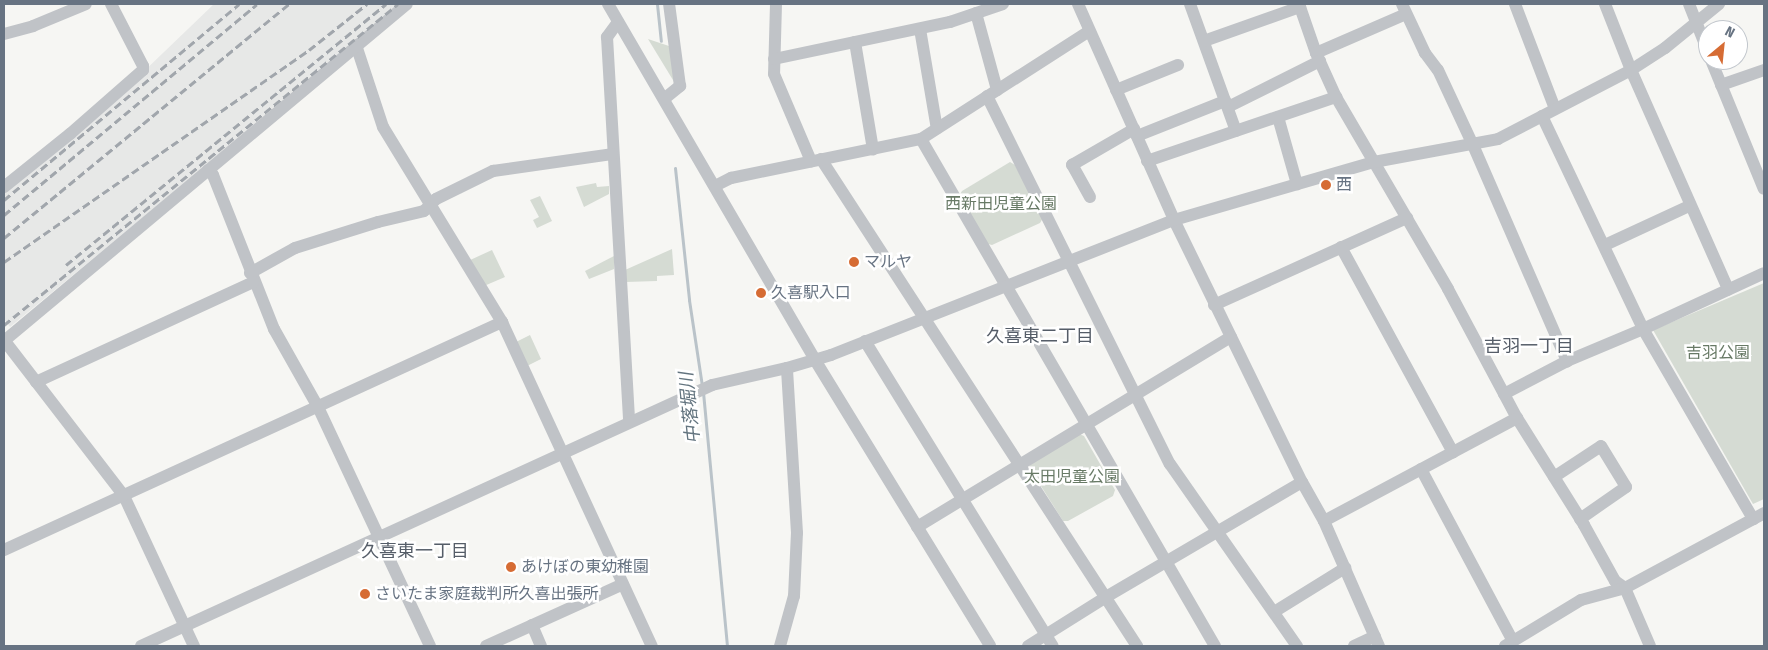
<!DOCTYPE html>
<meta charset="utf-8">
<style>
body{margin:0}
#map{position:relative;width:1768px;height:650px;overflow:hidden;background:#f6f6f3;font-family:"Fira Sans Condensed","Noto Sans JP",sans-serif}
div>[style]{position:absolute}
.built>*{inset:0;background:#e7e8e7}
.green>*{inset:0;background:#d5dbd3}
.stream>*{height:3px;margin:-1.5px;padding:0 1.5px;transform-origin:1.5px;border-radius:1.5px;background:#bac3c9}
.minor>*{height:12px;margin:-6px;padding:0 6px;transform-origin:6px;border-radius:6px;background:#c0c3c7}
.rail>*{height:3px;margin-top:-1.5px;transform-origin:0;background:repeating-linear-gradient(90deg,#a1a6ac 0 8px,transparent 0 12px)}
.dots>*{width:14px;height:14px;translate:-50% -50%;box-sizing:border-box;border:2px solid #fff;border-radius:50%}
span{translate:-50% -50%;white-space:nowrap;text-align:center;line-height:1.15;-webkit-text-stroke:5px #fff;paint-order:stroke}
.poi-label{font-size:16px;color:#677382}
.left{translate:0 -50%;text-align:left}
.park-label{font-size:16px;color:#687a66}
.neighbourhood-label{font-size:18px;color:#555d68}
.water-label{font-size:18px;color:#63747f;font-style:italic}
.frame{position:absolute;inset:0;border:5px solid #677382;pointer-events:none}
.north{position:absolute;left:1698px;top:20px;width:50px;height:50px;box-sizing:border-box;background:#fff;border:1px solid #c2c7cd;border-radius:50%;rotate:28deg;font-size:14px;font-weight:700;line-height:20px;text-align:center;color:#677382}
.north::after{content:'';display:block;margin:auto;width:18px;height:22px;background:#d66c34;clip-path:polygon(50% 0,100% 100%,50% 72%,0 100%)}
</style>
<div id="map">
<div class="built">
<div style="clip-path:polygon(214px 4px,402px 4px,10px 327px,4px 319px,4px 192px,113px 101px)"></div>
</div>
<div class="green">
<div style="clip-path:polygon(648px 39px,672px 47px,676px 85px)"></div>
<div style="clip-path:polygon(1010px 162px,1015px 165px,1043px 218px,1040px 223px,992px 245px,988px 244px,959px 196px,962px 191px)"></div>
<div style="clip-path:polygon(596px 183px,597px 187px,609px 186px,609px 194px,584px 207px,576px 187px)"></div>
<div style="clip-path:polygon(540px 196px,552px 221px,537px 228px,533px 220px,539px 217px,530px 200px)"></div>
<div style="clip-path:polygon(672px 249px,674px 275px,657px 276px,657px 281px,626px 282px,625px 270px)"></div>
<div style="clip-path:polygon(492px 250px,505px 277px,484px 286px,468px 261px)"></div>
<div style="clip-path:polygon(614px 256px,614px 269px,589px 279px,585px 271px)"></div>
<div style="clip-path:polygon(1764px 283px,1764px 499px,1753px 504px,1653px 330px)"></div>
<div style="clip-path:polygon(530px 335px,541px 359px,527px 366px,516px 342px)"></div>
<div style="clip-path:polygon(1079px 434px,1084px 436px,1115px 490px,1113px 496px,1068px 521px,1063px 521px,1029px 467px,1032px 462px)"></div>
</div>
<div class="stream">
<div style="left:657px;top:4px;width:37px;rotate:84deg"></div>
<div style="left:675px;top:168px;width:133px;rotate:83.9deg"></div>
<div style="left:689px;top:300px;width:87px;rotate:81.4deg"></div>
<div style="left:703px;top:392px;width:255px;rotate:84.6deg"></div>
</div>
<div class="minor">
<div style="left:608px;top:4px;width:412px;rotate:59.8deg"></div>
<div style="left:815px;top:360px;width:335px;rotate:58.5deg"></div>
<div style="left:776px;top:4px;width:70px;rotate:91.6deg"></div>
<div style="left:774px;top:74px;width:95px;rotate:67deg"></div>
<div style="left:1078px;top:4px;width:236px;rotate:66deg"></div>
<div style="left:1174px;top:220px;width:292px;rotate:64deg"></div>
<div style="left:1302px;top:482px;width:45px;rotate:60.6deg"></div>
<div style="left:1324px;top:521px;width:137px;rotate:66.3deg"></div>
<div style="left:1190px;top:4px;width:135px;rotate:70.1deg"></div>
<div style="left:1299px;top:4px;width:52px;rotate:70.9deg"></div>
<div style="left:1316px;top:53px;width:48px;rotate:65.6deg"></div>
<div style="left:1336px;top:97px;width:222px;rotate:59.7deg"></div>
<div style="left:1448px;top:289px;width:146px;rotate:61.9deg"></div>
<div style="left:1517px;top:418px;width:126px;rotate:57.9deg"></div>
<div style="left:1584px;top:525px;width:64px;rotate:61deg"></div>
<div style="left:1615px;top:581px;width:12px;rotate:35deg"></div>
<div style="left:1625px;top:588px;width:63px;rotate:66.7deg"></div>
<div style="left:1402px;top:4px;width:54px;rotate:64.9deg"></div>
<div style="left:1425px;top:53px;width:21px;rotate:53deg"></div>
<div style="left:1438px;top:70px;width:83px;rotate:65deg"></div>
<div style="left:1473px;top:145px;width:236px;rotate:66.5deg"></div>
<div style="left:1515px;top:4px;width:112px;rotate:69.1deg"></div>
<div style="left:1605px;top:4px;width:71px;rotate:68.5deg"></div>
<div style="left:1631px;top:70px;width:240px;rotate:66.1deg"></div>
<div style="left:1689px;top:4px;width:52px;rotate:68.4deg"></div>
<div style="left:976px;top:13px;width:80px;rotate:74.7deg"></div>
<div style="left:618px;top:22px;width:19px;rotate:126deg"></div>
<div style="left:607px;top:37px;width:385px;rotate:86.7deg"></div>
<div style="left:920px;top:29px;width:101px;rotate:80.4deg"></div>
<div style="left:4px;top:34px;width:30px;rotate:-15deg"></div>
<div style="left:33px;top:26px;width:57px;rotate:-22.5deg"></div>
<div style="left:1204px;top:41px;width:102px;rotate:-19.5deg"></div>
<div style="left:855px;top:42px;width:109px;rotate:80.5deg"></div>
<div style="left:356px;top:45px;width:86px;rotate:71.8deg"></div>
<div style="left:383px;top:127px;width:228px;rotate:58.6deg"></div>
<div style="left:502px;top:322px;width:357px;rotate:65.2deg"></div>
<div style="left:1316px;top:53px;width:98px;rotate:-23.4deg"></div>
<div style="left:774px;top:59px;width:180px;rotate:-11.9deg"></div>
<div style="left:950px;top:22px;width:56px;rotate:-18.8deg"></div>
<div style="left:1711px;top:60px;width:139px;rotate:67.7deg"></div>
<div style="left:1721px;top:85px;width:46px;rotate:-19.2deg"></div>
<div style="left:1116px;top:90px;width:67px;rotate:-22deg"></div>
<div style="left:987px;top:96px;width:411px;rotate:63.6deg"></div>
<div style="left:1170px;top:464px;width:222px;rotate:55.1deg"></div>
<div style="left:664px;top:99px;width:21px;rotate:-39deg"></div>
<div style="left:680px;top:86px;width:83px;rotate:-97.6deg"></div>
<div style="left:1228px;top:107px;width:103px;rotate:-26.6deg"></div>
<div style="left:1542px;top:116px;width:236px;rotate:64.6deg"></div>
<div style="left:1643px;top:329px;width:220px;rotate:59.9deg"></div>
<div style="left:1278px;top:117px;width:70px;rotate:74.2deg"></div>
<div style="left:1137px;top:136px;width:95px;rotate:-21.7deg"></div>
<div style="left:921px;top:139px;width:586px;rotate:59.89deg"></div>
<div style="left:821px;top:159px;width:581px;rotate:57.02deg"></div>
<div style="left:1147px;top:161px;width:200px;rotate:-18.7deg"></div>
<div style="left:208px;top:170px;width:7px;rotate:45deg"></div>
<div style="left:213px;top:175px;width:166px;rotate:68.4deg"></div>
<div style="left:274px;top:329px;width:90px;rotate:60.6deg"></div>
<div style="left:318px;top:407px;width:264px;rotate:64.9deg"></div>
<div style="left:715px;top:186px;width:18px;rotate:-27deg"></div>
<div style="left:731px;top:178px;width:194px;rotate:-11.6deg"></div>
<div style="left:921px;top:139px;width:200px;rotate:-32.7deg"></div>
<div style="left:4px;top:187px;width:85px;rotate:-38.8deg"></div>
<div style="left:70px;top:134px;width:97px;rotate:-41.2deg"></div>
<div style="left:143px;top:70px;width:4px;rotate:-90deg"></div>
<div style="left:143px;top:66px;width:70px;rotate:-117.3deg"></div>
<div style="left:1090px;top:197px;width:37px;rotate:-119deg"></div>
<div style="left:1072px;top:165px;width:72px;rotate:-30.1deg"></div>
<div style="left:1605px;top:245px;width:93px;rotate:-24.9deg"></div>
<div style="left:1341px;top:247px;width:234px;rotate:61.4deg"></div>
<div style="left:250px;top:273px;width:51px;rotate:-29.1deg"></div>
<div style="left:295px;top:248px;width:87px;rotate:-17.4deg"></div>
<div style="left:378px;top:222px;width:47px;rotate:-13.4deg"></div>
<div style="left:424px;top:211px;width:17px;rotate:-45deg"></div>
<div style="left:436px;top:199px;width:64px;rotate:-26.2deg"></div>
<div style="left:493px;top:171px;width:120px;rotate:-8.1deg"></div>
<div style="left:1214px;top:305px;width:212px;rotate:-24.3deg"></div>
<div style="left:4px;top:340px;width:197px;rotate:52.4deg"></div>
<div style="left:124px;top:496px;width:166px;rotate:65deg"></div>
<div style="left:4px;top:341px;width:525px;rotate:-39.9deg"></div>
<div style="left:865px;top:341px;width:358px;rotate:58.4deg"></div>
<div style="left:36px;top:382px;width:239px;rotate:-24.7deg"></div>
<div style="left:1504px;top:394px;width:71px;rotate:-27.6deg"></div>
<div style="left:1567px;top:361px;width:82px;rotate:-22.8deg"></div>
<div style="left:1643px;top:329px;width:133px;rotate:-24.8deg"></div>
<div style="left:1421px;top:469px;width:195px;rotate:61.9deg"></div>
<div style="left:1554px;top:477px;width:56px;rotate:-33.4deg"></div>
<div style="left:1601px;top:446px;width:48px;rotate:58.6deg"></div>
<div style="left:1626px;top:487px;width:56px;rotate:145.2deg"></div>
<div style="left:1324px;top:521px;width:219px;rotate:-28.1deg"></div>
<div style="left:917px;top:527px;width:367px;rotate:-31.2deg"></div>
<div style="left:4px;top:550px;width:548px;rotate:-24.6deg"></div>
<div style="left:1274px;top:612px;width:84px;rotate:-31.8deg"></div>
<div style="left:532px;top:625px;width:23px;rotate:67deg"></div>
<div style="left:141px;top:646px;width:628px;rotate:-24.56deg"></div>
<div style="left:712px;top:385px;width:77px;rotate:-12.8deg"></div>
<div style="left:787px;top:368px;width:46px;rotate:-16.5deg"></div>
<div style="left:831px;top:355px;width:369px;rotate:-21.5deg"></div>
<div style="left:1174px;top:220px;width:208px;rotate:-16.2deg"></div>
<div style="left:1374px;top:162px;width:126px;rotate:-10.5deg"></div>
<div style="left:1498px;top:139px;width:150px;rotate:-27.4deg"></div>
<div style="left:1631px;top:70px;width:40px;rotate:-32.9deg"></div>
<div style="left:1665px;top:48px;width:70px;rotate:-39.2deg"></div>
<div style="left:486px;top:646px;width:150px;rotate:-24.3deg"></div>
<div style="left:780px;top:646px;width:52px;rotate:-74.4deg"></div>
<div style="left:794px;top:596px;width:63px;rotate:-87.3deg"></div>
<div style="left:797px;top:533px;width:165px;rotate:-93.5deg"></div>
<div style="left:1028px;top:646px;width:92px;rotate:-32.1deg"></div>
<div style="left:1106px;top:597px;width:227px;rotate:-30.4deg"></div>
<div style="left:1354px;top:646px;width:23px;rotate:-25deg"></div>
<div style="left:1505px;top:646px;width:89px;rotate:-31.2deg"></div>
<div style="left:1581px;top:600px;width:46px;rotate:-15.3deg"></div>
<div style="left:1625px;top:588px;width:158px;rotate:-28.3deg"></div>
</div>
<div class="rail">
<div style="left:4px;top:200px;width:306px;rotate:-39.8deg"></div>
<div style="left:4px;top:215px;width:329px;rotate:-39.8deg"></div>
<div style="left:4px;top:238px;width:369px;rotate:-39.4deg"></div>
<div style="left:4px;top:262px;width:371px;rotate:-34.8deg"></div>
<div style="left:309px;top:50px;width:74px;rotate:-38.4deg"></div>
<div style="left:66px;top:265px;width:413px;rotate:-39.2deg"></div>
<div style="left:4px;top:325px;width:508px;rotate:-39.17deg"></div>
</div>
<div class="dots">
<div style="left:1326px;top:185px;background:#d66c34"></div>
<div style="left:854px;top:262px;background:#d66c34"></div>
<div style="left:761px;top:293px;background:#d66c34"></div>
<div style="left:511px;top:567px;background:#d66c34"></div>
<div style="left:365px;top:594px;background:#d66c34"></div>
</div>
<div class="poi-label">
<span class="left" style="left:1336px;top:185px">西</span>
<span class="left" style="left:864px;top:262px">マルヤ</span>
<span class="left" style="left:771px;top:293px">久喜駅入口</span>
<span class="left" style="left:521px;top:567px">あけぼの東幼稚園</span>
<span class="left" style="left:375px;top:594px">さいたま家庭裁判所久喜出張所</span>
</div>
<div class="park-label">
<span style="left:1001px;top:204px">西新田児童公園</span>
<span style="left:1718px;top:353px">吉羽公園</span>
<span style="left:1072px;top:477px">太田児童公園</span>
</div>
<div class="neighbourhood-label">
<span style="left:1040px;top:336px">久喜東二丁目</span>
<span style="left:1529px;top:346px">吉羽一丁目</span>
<span style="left:415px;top:551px">久喜東一丁目</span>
</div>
<div class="water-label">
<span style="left:690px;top:408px;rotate:-96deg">中落堀川</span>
</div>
<div class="frame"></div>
<div class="north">N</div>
</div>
